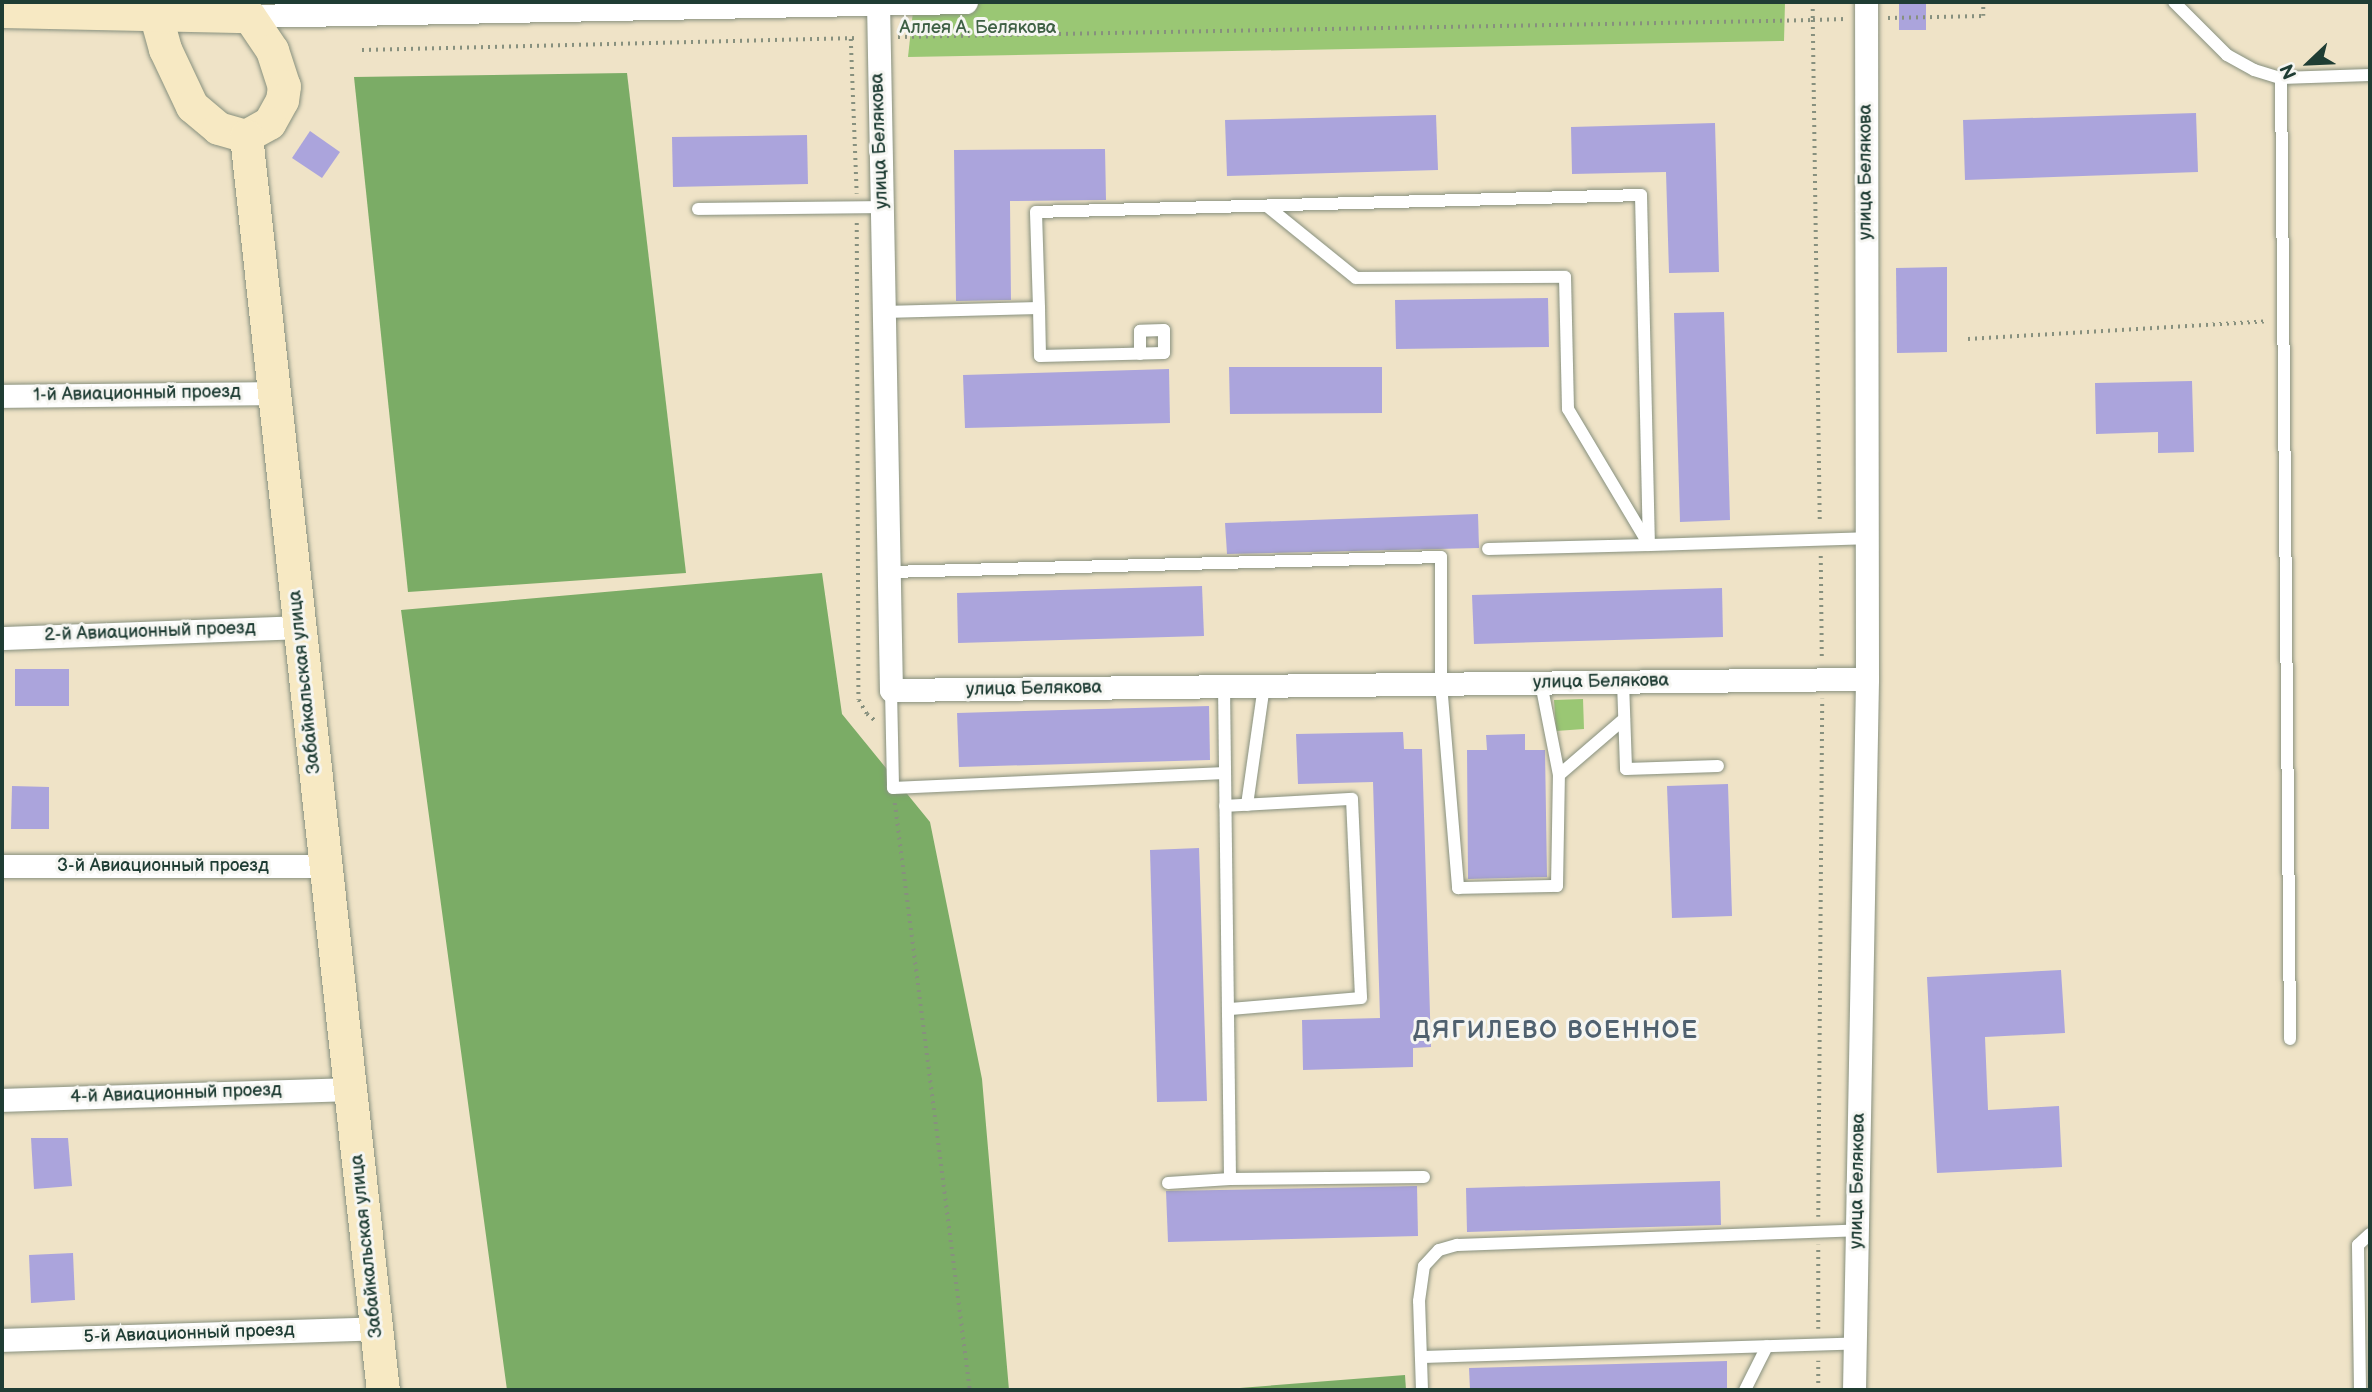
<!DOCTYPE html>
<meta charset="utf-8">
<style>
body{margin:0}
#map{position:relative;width:2372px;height:1392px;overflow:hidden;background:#efe3c7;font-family:"Balsamiq Sans",sans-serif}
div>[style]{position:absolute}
.green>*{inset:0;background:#9ac774}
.forest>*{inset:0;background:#7bac66}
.building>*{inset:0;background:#aba4dc}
.path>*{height:3.5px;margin-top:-1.75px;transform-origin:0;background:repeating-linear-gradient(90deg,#87907e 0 2px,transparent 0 7px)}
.roads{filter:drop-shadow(0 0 2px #87907e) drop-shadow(0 0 2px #87907e)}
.lane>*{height:12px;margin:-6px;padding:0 6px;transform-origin:6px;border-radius:6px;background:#fff}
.street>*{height:23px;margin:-11.5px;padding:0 11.5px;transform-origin:11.5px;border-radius:11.5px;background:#fff}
.secondary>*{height:33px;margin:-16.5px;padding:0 16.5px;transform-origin:16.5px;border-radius:16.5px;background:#f7e9c3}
span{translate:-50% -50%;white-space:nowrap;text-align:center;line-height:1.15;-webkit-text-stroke:6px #f6f6f2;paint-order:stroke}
.park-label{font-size:18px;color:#3e6044}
.street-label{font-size:18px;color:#1f3d34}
.district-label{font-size:24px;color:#50616f;font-weight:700;letter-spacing:2px}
.frame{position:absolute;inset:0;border:4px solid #1f3d34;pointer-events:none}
.north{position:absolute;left:2274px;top:28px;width:70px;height:70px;-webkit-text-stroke:5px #f6f6f2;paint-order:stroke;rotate:247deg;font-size:19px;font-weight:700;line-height:28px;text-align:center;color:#1f3d34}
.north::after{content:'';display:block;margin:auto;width:24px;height:32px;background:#1f3d34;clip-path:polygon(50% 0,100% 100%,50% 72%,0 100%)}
</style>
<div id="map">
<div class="green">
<div style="clip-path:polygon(914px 2px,1785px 2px,1784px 41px,908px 57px)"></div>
<div style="clip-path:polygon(1583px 699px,1584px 729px,1556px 731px,1554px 700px)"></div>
</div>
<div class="forest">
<div style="clip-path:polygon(627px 73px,686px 573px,408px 592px,354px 77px)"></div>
<div style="clip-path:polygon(822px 573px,842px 714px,930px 822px,982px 1079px,1009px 1390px,507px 1390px,401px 610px)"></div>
<div style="clip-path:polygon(1405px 1375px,1406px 1390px,1214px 1390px)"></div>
</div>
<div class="building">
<div style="clip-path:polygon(1899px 2px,1926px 2px,1926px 30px,1899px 30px)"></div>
<div style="clip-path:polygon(2196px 113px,2198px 172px,1965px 180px,1963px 120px)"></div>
<div style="clip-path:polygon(1436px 115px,1438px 170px,1227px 176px,1225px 120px)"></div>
<div style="clip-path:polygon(1715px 123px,1719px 272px,1669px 273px,1666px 172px,1572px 174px,1571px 127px)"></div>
<div style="clip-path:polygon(310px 131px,340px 152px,322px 178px,292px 158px)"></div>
<div style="clip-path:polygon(807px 135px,808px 184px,673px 187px,672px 137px)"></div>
<div style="clip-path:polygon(1105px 149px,1106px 200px,1010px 201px,1011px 300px,956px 301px,954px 150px)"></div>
<div style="clip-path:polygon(1947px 267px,1947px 352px,1897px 353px,1896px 268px)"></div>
<div style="clip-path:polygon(1548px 298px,1549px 347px,1396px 349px,1395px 300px)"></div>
<div style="clip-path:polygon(1724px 312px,1730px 520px,1680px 522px,1674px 313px)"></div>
<div style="clip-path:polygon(1229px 367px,1382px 367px,1382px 413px,1230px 414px)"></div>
<div style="clip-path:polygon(1169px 369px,1170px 423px,965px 428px,963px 375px)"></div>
<div style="clip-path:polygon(2192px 381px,2194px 452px,2158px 453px,2158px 432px,2096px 434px,2095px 383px)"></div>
<div style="clip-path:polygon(1478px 514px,1479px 548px,1227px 554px,1225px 523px)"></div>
<div style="clip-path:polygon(1202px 586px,1204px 636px,958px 643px,957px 593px)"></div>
<div style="clip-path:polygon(1722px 588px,1723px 637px,1474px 644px,1472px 595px)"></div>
<div style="clip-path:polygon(15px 669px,69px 669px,69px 706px,15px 706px)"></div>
<div style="clip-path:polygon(1209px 706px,1210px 760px,959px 767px,957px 713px)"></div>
<div style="clip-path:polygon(1403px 732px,1404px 749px,1422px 749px,1431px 1047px,1413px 1048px,1413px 1067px,1303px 1070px,1302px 1020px,1380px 1018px,1373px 782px,1298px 784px,1296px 734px)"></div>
<div style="clip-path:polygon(1525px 734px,1525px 750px,1545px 750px,1547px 877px,1468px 879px,1467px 750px,1487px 750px,1486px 735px)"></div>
<div style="clip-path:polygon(1728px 784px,1732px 916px,1672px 918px,1667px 786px)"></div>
<div style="clip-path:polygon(12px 786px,49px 787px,49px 829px,11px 829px)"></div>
<div style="clip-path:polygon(1199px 848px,1207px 1101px,1157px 1102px,1150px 850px)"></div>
<div style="clip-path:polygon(2061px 970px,2065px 1033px,1985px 1037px,1988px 1110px,2059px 1106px,2062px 1167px,1937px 1173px,1927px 977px)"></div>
<div style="clip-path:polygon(31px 1138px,68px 1138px,72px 1186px,34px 1189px)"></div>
<div style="clip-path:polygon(1720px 1181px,1721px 1225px,1467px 1232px,1466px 1188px)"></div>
<div style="clip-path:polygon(1417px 1186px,1418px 1236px,1168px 1242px,1166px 1191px)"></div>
<div style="clip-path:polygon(73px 1253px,75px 1300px,31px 1303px,29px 1255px)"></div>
<div style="clip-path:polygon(1727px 1361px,1727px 1390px,1470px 1390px,1469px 1368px)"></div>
</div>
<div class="path">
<div style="left:1813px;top:2px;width:18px;rotate:90deg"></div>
<div style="left:1813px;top:20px;width:32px;rotate:-2deg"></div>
<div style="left:1888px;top:18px;width:95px;rotate:-1.2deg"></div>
<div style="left:1983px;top:16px;width:14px;rotate:-90deg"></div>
<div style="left:898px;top:37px;width:915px;rotate:-1.06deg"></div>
<div style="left:1813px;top:20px;width:504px;rotate:89.2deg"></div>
<div style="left:851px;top:39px;width:155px;rotate:87.8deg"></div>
<div style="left:362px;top:50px;width:496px;rotate:-1.4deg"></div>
<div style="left:857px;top:223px;width:477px;rotate:89.8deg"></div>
<div style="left:859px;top:700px;width:16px;rotate:60deg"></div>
<div style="left:867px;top:714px;width:13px;rotate:39deg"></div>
<div style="left:1968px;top:339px;width:300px;rotate:-3.4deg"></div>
<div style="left:1821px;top:556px;width:104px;rotate:89.4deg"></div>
<div style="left:895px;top:803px;width:592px;rotate:82.72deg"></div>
<div style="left:1818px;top:1217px;width:518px;rotate:-89.56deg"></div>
<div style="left:1818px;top:1329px;width:84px;rotate:-90deg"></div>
<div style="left:1818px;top:1390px;width:29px;rotate:-90deg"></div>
</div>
<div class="roads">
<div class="lane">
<div style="left:2174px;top:2px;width:75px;rotate:45deg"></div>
<div style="left:2227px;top:55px;width:31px;rotate:29deg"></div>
<div style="left:2254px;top:70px;width:28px;rotate:17deg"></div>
<div style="left:2281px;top:78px;width:89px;rotate:-1.9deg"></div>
<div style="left:2281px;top:78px;width:961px;rotate:89.46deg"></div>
<div style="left:1267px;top:206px;width:114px;rotate:39deg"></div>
<div style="left:1356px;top:278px;width:209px;rotate:-0.3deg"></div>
<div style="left:1565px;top:277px;width:132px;rotate:88.7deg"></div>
<div style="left:1568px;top:409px;width:158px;rotate:59.2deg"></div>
<div style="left:1649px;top:545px;width:161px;rotate:178.6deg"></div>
<div style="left:698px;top:209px;width:184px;rotate:-0.6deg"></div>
<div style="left:1039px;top:308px;width:48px;rotate:88.8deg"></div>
<div style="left:1040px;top:356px;width:124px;rotate:-1.4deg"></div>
<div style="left:1164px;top:353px;width:23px;rotate:-90deg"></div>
<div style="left:1164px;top:330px;width:24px;rotate:178deg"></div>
<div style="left:1140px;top:331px;width:23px;rotate:90deg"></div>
<div style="left:883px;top:312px;width:156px;rotate:-1.5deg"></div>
<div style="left:1039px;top:308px;width:96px;rotate:-91.8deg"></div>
<div style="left:1036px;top:212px;width:605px;rotate:-1.61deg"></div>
<div style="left:1641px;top:195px;width:350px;rotate:88.7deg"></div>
<div style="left:1649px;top:545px;width:218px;rotate:-1.8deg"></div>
<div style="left:890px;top:572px;width:551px;rotate:-1.56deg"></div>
<div style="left:1441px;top:557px;width:127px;rotate:90deg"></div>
<div style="left:1441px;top:684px;width:205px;rotate:85.2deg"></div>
<div style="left:1458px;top:888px;width:99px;rotate:-1.2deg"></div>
<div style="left:1557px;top:886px;width:111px;rotate:-89deg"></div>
<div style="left:1559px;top:775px;width:94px;rotate:-101.1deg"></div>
<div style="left:1623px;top:682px;width:87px;rotate:88deg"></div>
<div style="left:1626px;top:769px;width:92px;rotate:-1.9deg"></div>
<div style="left:1224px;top:686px;width:493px;rotate:89.3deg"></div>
<div style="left:891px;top:690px;width:98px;rotate:88.8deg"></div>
<div style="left:893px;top:788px;width:332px;rotate:-2.6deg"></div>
<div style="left:1559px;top:775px;width:86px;rotate:-40.7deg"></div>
<div style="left:1247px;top:805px;width:120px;rotate:-81.9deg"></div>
<div style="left:1225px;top:806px;width:127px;rotate:-3.2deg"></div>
<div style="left:1352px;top:799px;width:199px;rotate:87.4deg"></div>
<div style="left:1361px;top:998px;width:131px;rotate:175.2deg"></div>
<div style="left:1168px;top:1183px;width:62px;rotate:-3.7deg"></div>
<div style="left:1230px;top:1179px;width:194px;rotate:-0.6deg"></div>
<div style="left:1421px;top:1357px;width:434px;rotate:-1.8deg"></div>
<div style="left:1422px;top:1390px;width:89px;rotate:-91.9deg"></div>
<div style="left:1419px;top:1301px;width:35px;rotate:-82deg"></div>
<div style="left:1424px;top:1266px;width:22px;rotate:-47deg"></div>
<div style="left:1439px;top:1250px;width:19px;rotate:-16deg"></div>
<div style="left:1457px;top:1245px;width:400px;rotate:-2.1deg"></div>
<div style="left:1745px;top:1390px;width:49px;rotate:-63.4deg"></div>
<div style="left:2360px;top:1390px;width:145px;rotate:-90.8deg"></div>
<div style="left:2358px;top:1245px;width:16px;rotate:-43deg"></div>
</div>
<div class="street">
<div style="left:878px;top:2px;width:688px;rotate:88.92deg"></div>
<div style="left:891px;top:690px;width:976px;rotate:-0.65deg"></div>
<div style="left:249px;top:16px;width:717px;rotate:-1.12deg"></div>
<div style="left:2px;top:396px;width:271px;rotate:-0.6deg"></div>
<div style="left:2px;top:638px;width:297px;rotate:-2.1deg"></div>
<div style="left:2px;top:866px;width:323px"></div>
<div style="left:2px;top:1100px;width:348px;rotate:-1.8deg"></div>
<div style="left:2px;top:1340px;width:374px;rotate:-1.8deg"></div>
<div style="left:1854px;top:1390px;width:711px;rotate:-88.95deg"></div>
<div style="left:1867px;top:679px;width:677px;rotate:-90.08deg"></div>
</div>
<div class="secondary">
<div style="left:152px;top:2px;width:49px;rotate:74.5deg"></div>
<div style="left:165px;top:49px;width:63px;rotate:64.7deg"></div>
<div style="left:192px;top:106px;width:34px;rotate:40deg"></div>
<div style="left:218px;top:128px;width:29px;rotate:16deg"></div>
<div style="left:2px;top:11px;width:247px;rotate:1.2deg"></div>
<div style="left:249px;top:16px;width:41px;rotate:55.9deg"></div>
<div style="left:272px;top:50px;width:38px;rotate:72deg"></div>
<div style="left:284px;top:86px;width:14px;rotate:98deg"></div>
<div style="left:282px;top:100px;width:26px;rotate:119deg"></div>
<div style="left:269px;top:123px;width:26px;rotate:151deg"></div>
<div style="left:246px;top:136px;width:1261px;rotate:83.77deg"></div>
</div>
</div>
<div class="park-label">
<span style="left:978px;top:28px">Аллея А. Белякова</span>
</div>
<div class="street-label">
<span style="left:880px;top:141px;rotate:-92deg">улица Белякова</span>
<span style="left:1866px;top:172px;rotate:-90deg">улица Белякова</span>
<span style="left:137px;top:394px;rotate:-1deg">1-й Авиационный проезд</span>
<span style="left:150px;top:632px;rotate:-2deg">2-й Авиационный проезд</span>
<span style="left:305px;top:682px;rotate:-96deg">Забайкальская улица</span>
<span style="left:1601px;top:682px;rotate:-1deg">улица Белякова</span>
<span style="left:1034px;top:689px;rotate:-1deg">улица Белякова</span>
<span style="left:163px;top:866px">3-й Авиационный проезд</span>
<span style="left:176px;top:1094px;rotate:-2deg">4-й Авиационный проезд</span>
<span style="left:1858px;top:1181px;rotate:-89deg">улица Белякова</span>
<span style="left:367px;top:1246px;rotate:-96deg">Забайкальская улица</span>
<span style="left:189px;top:1334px;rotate:-2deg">5-й Авиационный проезд</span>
</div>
<div class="district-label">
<span style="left:1556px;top:1031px">ДЯГИЛЕВО ВОЕННОЕ</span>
</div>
<div class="frame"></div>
<div class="north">N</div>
</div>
